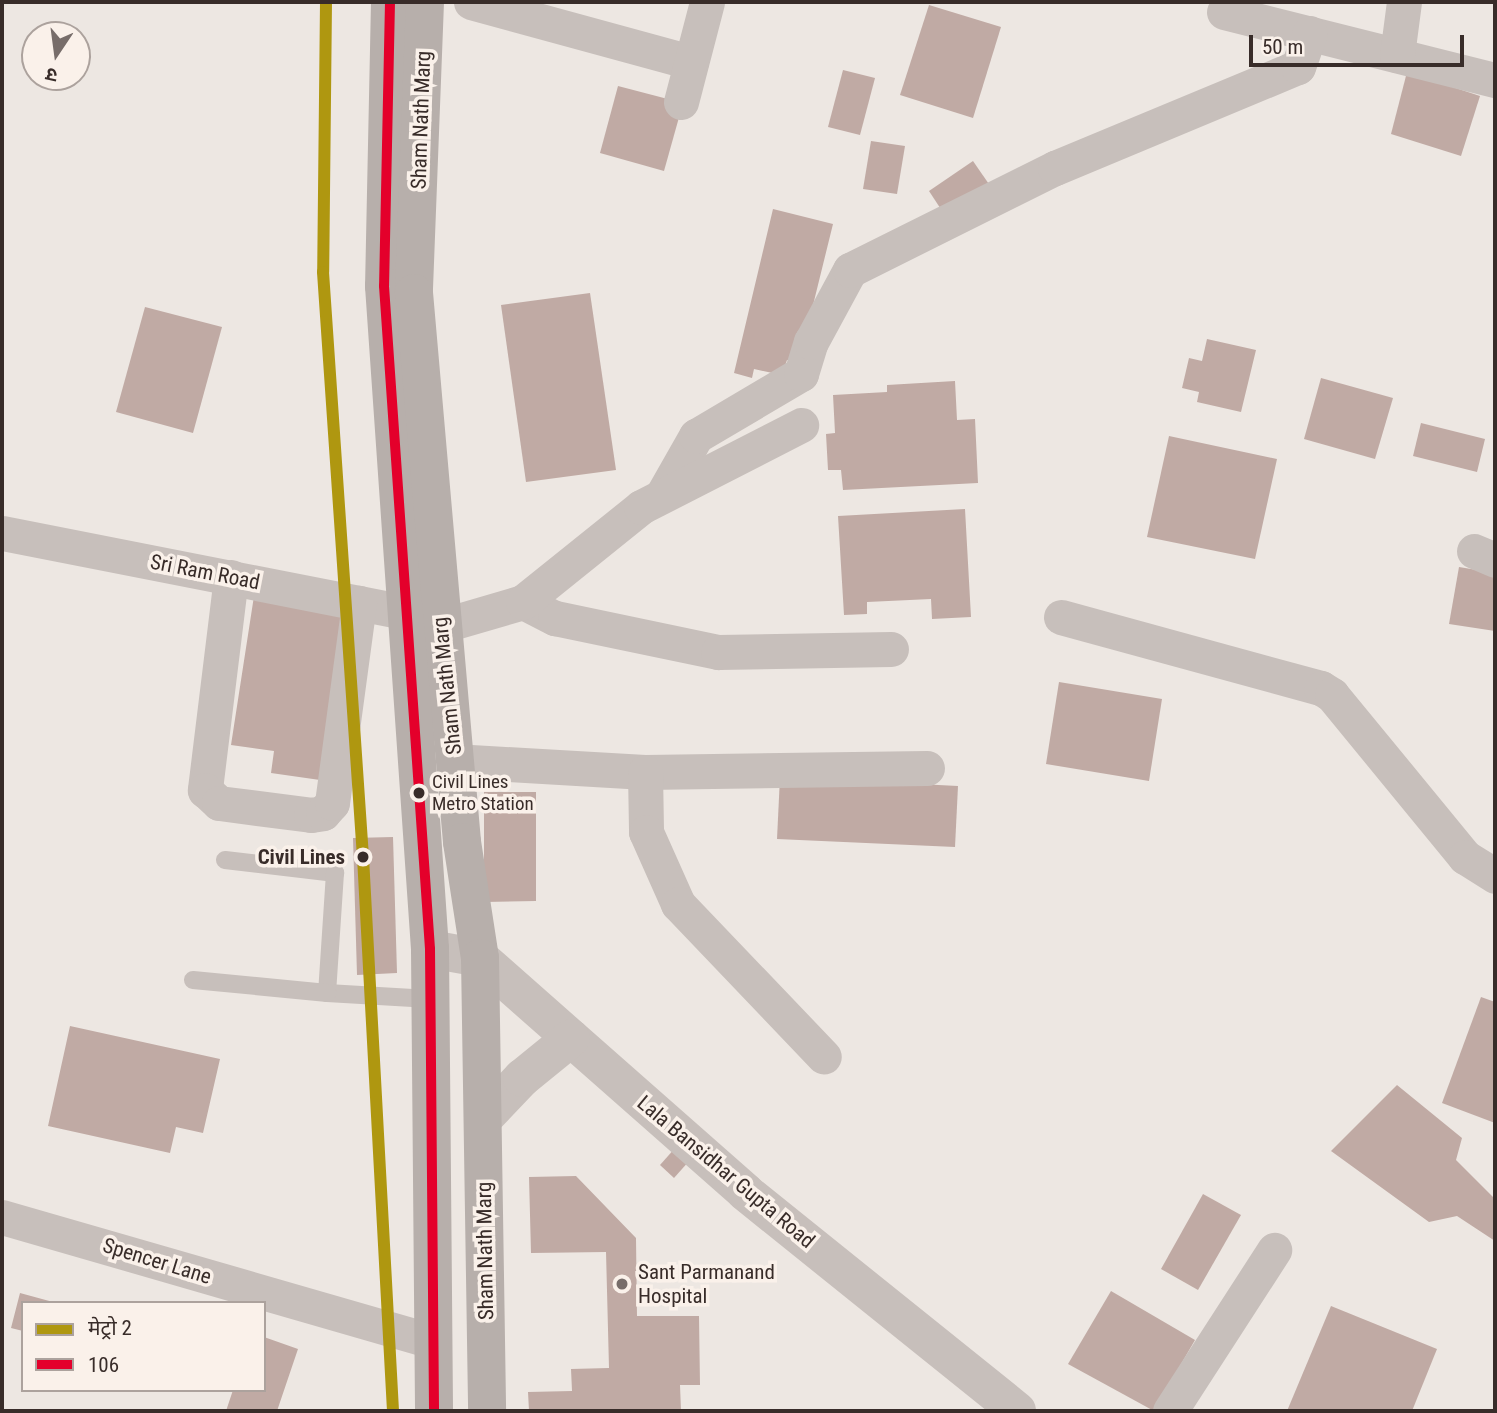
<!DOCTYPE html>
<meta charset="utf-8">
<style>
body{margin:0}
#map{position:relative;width:1497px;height:1413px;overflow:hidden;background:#ede7e2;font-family:"Roboto Condensed","Noto Sans Devanagari",sans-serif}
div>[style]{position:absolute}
.building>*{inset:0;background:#c0aaa4}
.service>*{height:18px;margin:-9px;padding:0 9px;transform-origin:9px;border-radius:9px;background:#c7bfbb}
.minor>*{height:35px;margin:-17.5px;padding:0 17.5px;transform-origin:17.5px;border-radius:17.5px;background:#c7bfbb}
.tertiary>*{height:38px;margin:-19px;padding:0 19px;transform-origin:19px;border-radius:19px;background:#c7bfbb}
.secondary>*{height:38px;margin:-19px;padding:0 19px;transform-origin:19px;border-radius:19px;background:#b7afab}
.bus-1>*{height:10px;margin:-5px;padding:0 5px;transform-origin:5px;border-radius:5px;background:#e4002b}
.metro-1>*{height:12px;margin:-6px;padding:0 6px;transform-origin:6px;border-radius:6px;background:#af9710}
.dots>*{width:19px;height:19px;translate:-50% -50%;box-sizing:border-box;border:4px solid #faf1ea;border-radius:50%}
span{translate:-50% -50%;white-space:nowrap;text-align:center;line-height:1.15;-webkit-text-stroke:7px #faf1ea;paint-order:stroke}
.bus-label{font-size:19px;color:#382c29}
.left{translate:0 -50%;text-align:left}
.street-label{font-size:21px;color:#382c29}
.stop-label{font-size:21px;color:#382c29;font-weight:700}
.right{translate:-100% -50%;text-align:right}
.poi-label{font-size:21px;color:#382c29}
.frame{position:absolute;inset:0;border:4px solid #382c29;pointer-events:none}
.legend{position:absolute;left:21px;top:1301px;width:245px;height:91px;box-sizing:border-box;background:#faf1ea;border:2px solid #aca29d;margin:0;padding:9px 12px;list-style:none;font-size:21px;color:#382c29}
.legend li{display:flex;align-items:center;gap:14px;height:35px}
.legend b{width:35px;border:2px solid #aca29d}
.north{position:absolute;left:21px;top:21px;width:70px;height:70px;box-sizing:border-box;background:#faf1ea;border:2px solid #aca29d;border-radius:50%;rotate:193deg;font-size:19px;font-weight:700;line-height:28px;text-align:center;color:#382c29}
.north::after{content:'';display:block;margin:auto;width:24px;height:32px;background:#776d6a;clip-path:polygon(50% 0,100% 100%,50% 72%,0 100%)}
.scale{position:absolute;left:1249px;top:35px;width:215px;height:32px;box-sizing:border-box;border:4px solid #382c29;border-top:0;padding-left:9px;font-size:21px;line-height:24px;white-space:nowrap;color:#382c29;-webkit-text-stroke:5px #faf1ea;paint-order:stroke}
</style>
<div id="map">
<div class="building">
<div style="clip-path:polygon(929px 5px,1001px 27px,973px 118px,900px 95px)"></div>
<div style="clip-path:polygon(843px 70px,875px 78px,860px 135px,828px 127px)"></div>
<div style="clip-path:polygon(1407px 72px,1480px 96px,1461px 156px,1391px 134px)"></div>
<div style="clip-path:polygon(618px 86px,683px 103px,664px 171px,600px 153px)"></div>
<div style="clip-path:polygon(871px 141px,905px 146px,897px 194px,863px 189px)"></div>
<div style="clip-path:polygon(973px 161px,993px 190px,948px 220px,929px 191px)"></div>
<div style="clip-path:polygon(773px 209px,833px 224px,799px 362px,787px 360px,782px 375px,754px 369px,752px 378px,734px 373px)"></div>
<div style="clip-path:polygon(590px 293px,616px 470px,526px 482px,501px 305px)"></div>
<div style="clip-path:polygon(145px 307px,222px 327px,193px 433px,116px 412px)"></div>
<div style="clip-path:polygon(1207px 339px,1256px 350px,1241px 412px,1197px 402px,1199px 392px,1182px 388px,1189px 358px,1202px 361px)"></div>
<div style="clip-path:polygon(1321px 378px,1393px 398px,1375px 459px,1304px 439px)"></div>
<div style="clip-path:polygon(955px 381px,957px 420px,975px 419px,978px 483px,843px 490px,841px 470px,828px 470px,826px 434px,835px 433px,833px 395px,887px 392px,887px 385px)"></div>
<div style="clip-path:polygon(1421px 423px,1485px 439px,1477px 472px,1413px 456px)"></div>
<div style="clip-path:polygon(1169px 436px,1277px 459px,1255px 559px,1147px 537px)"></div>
<div style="clip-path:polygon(965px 509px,971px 617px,932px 619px,931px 599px,867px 602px,867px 614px,844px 615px,838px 516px)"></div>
<div style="clip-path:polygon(1459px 567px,1495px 573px,1495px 631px,1449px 624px)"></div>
<div style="clip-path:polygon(254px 596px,346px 610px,320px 780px,271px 773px,274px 751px,231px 745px)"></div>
<div style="clip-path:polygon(1059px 682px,1162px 699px,1149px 781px,1046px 764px)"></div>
<div style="clip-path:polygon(780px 777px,958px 786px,955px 847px,777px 839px)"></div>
<div style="clip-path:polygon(484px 792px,536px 792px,536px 901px,484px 902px)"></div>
<div style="clip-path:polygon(393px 837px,397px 973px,357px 975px,353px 838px)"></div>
<div style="clip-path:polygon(1481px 997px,1495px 1002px,1495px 1123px,1442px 1103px)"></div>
<div style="clip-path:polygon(70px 1026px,220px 1059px,203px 1133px,176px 1127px,170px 1153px,48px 1126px)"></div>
<div style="clip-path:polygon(1397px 1085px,1462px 1138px,1456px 1160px,1495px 1199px,1495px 1241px,1457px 1216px,1429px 1222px,1331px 1151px)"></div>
<div style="clip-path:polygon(676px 1147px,690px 1160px,674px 1178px,660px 1165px)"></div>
<div style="clip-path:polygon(576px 1176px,636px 1238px,637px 1316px,699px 1316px,700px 1385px,680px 1385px,681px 1411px,529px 1411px,528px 1392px,572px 1391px,571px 1369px,609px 1368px,606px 1252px,531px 1253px,529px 1177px)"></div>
<div style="clip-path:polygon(1203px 1194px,1241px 1215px,1198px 1290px,1161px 1269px)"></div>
<div style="clip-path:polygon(1111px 1291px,1195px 1340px,1154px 1411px,1068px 1364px)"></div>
<div style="clip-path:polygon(20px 1293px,53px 1302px,23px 1303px,23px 1331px,11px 1328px)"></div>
<div style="clip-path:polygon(1331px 1306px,1437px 1349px,1412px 1411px,1287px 1411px)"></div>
<div style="clip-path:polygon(264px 1337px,298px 1349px,277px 1411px,226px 1411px,233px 1390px,264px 1390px)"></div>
</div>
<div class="service">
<div style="left:225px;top:860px;width:111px;rotate:6.7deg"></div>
<div style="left:335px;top:873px;width:120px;rotate:93.8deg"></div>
<div style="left:327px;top:993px;width:103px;rotate:3.3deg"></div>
<div style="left:193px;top:980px;width:135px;rotate:5.5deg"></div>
</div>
<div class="minor">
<div style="left:471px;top:2px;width:228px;rotate:15.3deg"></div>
<div style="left:1224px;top:12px;width:279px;rotate:14.1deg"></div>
<div style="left:1397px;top:55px;width:53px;rotate:-82.5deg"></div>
<div style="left:681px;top:102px;width:103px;rotate:-75.4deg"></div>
<div style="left:663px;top:494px;width:67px;rotate:-60.4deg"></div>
<div style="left:696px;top:436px;width:122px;rotate:-30.6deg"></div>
<div style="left:801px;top:374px;width:34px;rotate:-73deg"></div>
<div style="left:811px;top:342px;width:82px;rotate:-61.6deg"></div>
<div style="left:850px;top:270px;width:229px;rotate:-26.5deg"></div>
<div style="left:1055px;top:168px;width:263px;rotate:-22.6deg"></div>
<div style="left:1298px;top:67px;width:36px;rotate:-71deg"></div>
<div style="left:2px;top:533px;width:414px;rotate:11.1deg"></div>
<div style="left:1474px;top:551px;width:23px;rotate:23deg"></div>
<div style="left:231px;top:577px;width:215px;rotate:97deg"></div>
<div style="left:205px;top:790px;width:19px;rotate:43deg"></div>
<div style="left:219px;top:803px;width:93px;rotate:7.4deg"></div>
<div style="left:311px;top:815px;width:12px;rotate:-9deg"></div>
<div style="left:323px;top:813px;width:13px;rotate:-48deg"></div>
<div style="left:332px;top:803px;width:202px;rotate:-82.3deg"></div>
<div style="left:523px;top:602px;width:36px;rotate:27deg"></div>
<div style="left:555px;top:618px;width:167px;rotate:11.8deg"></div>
<div style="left:718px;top:652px;width:173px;rotate:-1deg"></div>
<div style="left:1061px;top:617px;width:270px;rotate:15.3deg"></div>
<div style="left:1321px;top:688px;width:13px;rotate:32deg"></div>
<div style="left:1332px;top:695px;width:210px;rotate:50.6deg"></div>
<div style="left:1465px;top:857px;width:36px;rotate:32deg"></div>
<div style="left:441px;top:626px;width:85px;rotate:-16.3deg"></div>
<div style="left:523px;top:602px;width:151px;rotate:-38.8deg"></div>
<div style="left:641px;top:507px;width:180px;rotate:-27.1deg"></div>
<div style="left:454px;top:761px;width:191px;rotate:3.3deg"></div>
<div style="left:645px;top:772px;width:282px;rotate:-0.8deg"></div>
<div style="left:645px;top:772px;width:60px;rotate:89deg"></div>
<div style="left:646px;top:832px;width:79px;rotate:66deg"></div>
<div style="left:678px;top:904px;width:211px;rotate:46.3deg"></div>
<div style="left:2px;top:1217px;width:448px;rotate:16.1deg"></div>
<div style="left:1170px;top:1411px;width:192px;rotate:-57.1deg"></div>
</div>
<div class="tertiary">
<div style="left:430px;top:949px;width:51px;rotate:10.2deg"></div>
<div style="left:480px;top:958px;width:354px;rotate:41.4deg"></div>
<div style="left:745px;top:1192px;width:349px;rotate:38.8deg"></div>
<div style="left:483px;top:1119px;width:57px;rotate:-46.4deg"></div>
<div style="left:522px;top:1078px;width:63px;rotate:-39.2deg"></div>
</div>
<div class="secondary">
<div style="left:390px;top:2px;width:284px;rotate:91.2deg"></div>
<div style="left:384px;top:286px;width:665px;rotate:86.03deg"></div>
<div style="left:430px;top:949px;width:462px;rotate:89.5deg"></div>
<div style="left:425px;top:2px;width:291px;rotate:92.2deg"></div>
<div style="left:414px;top:293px;width:551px;rotate:85deg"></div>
<div style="left:462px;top:842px;width:117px;rotate:81.2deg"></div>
<div style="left:480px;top:958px;width:453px;rotate:89.1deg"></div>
</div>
<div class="bus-1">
<div style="left:390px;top:2px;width:284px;rotate:91.2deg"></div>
<div style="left:384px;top:286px;width:665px;rotate:86.03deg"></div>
<div style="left:430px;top:949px;width:462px;rotate:89.5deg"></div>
</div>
<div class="metro-1">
<div style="left:326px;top:2px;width:270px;rotate:90.6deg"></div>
<div style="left:323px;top:272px;width:586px;rotate:86.09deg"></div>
<div style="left:363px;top:857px;width:555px;rotate:86.9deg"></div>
</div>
<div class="dots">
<div style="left:419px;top:793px;background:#382c29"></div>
<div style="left:363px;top:857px;background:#382c29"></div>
<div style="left:622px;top:1284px;background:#776d6a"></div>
</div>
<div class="bus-label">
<span class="left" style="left:432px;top:793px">Civil Lines<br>Metro Station</span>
</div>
<div class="street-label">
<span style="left:421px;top:120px;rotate:-88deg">Sham Nath Marg</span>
<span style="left:205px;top:572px;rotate:11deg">Sri Ram Road</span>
<span style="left:447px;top:686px;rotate:-96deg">Sham Nath Marg</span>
<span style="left:726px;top:1172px;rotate:40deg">Lala Bansidhar Gupta Road</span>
<span style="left:485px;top:1251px;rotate:-91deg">Sham Nath Marg</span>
<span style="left:157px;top:1261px;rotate:17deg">Spencer Lane</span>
</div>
<div class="stop-label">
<span class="right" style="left:345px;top:857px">Civil Lines</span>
</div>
<div class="poi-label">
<span class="left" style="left:638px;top:1284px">Sant Parmanand<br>Hospital</span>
</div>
<div class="frame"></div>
<ul class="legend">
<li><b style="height:9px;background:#af9710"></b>मेट्रो 2</li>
<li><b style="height:9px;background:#e4002b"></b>106</li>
</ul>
<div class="north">उ</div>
<div class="scale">50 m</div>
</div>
